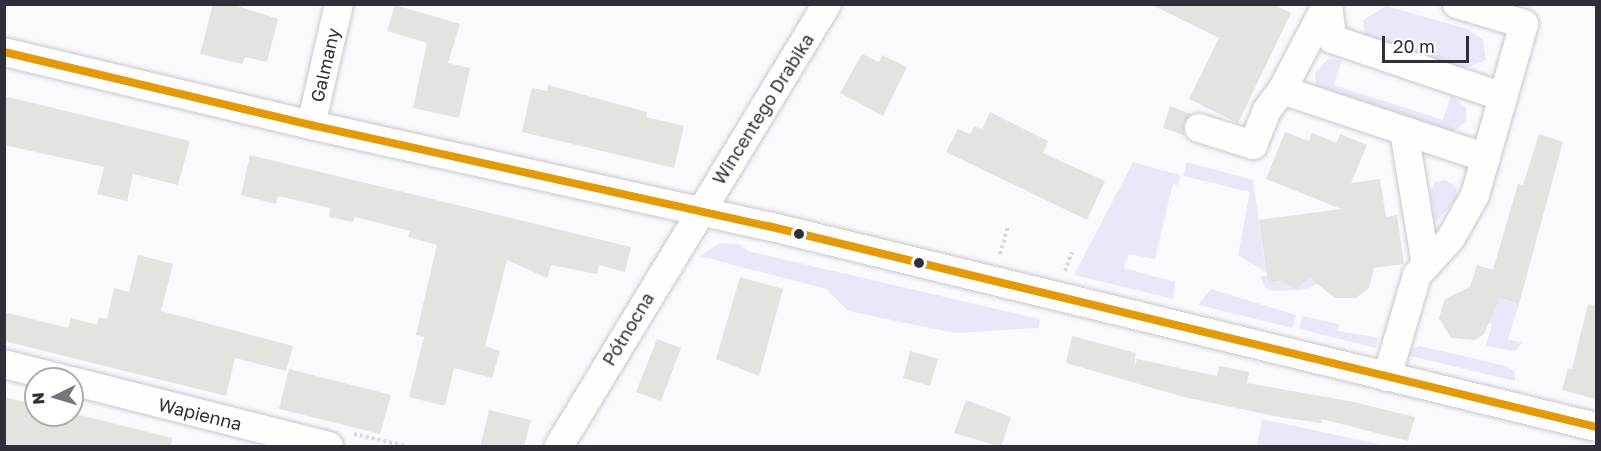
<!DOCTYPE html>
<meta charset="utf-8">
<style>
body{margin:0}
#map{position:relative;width:1601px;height:451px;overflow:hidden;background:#faf9fd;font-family:"Golos Text",sans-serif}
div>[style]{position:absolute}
.green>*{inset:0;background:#eae8f8}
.building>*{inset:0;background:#e2e4df}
.path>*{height:4px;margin-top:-2px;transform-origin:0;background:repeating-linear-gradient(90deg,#d9d9da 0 3px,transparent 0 6px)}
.roads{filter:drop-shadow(0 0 2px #c8c7ce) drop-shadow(0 0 2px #c8c7ce)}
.minor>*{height:28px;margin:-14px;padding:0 14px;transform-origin:14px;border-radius:14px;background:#fefeff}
.bus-1>*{height:8px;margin:-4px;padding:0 4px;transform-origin:4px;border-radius:4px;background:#e39a06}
.dots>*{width:16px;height:16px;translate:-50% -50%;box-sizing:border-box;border:3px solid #fff;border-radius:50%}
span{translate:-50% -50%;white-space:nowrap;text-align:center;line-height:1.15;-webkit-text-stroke:5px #fff;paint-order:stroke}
.street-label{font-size:18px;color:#2f2e39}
.frame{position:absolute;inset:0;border:6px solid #2f2e39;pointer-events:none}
.north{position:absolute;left:24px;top:367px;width:60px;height:60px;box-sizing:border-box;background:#fff;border:2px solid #acabb0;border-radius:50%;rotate:265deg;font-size:16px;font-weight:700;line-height:24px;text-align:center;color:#2f2e39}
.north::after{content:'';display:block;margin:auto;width:21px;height:27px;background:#76757e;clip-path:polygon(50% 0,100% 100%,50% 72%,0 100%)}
.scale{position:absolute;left:1382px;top:36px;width:87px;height:27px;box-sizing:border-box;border:3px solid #2f2e39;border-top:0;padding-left:8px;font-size:18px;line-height:21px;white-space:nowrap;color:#2f2e39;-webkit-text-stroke:4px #fff;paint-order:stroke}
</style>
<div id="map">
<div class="green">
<div style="clip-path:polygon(1386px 6px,1468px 29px,1483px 40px,1486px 60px,1463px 69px,1365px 38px,1363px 20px)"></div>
<div style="clip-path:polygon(1328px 59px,1342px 60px,1334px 85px,1443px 120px,1451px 95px,1466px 108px,1466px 121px,1452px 133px,1317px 88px,1315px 73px)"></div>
<div style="clip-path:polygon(1133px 162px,1180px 175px,1178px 185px,1173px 184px,1155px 259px,1129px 254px,1124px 268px,1175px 282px,1173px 299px,1074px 275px)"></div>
<div style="clip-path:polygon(1187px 162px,1253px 180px,1266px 272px,1238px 255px,1250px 192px,1183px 176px)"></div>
<div style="clip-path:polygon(1445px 180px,1456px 187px,1458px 197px,1436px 222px,1430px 192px,1435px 182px)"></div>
<div style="clip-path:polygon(720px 243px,739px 244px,748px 251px,1040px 319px,1039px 328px,954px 333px,848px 311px,826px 289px,700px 256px)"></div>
<div style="clip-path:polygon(1260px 276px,1267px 276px,1268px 283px,1317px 276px,1320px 283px,1302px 290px,1276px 291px,1266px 289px)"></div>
<div style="clip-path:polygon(1211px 289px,1296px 315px,1293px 328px,1198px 305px)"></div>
<div style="clip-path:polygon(1478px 292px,1519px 304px,1508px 339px,1522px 343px,1515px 351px,1486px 346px,1492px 324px,1488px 323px)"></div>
<div style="clip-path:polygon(1302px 316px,1339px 324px,1338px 331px,1375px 337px,1378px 338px,1376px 348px,1299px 329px)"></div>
<div style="clip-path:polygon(1420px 346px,1506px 366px,1515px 372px,1515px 381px,1410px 356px,1411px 349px)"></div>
<div style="clip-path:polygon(1262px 419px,1388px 446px,1257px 446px)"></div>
</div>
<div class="building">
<div style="clip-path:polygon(213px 4px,231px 4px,278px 19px,267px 62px,245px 57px,242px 64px,200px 54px)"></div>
<div style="clip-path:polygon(1150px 4px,1273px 4px,1291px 13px,1238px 123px,1189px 99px,1219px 38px)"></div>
<div style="clip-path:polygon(395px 5px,460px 24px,448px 63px,470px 68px,459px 118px,413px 108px,427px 43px,387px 31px)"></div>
<div style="clip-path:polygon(862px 54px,879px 62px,882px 55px,907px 67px,883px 116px,840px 93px)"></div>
<div style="clip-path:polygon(548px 85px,647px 112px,646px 117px,684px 126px,674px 168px,522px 132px,532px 88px,547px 91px)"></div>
<div style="clip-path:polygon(4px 96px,190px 141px,178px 185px,133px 174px,127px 201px,97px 194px,104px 167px,4px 145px)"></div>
<div style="clip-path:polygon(1170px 106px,1191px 114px,1184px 123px,1184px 135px,1163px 128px)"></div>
<div style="clip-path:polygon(990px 112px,1048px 141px,1043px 153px,1105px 181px,1087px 220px,946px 152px,958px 129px,970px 134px,974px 126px,982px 129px)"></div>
<div style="clip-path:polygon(1285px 132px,1309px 141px,1312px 133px,1337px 143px,1340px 134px,1367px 145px,1351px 183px,1380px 179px,1386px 217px,1397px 215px,1404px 264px,1374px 268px,1369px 288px,1356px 298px,1335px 298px,1310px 278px,1295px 289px,1280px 281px,1268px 283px,1259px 220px,1341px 209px,1266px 179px)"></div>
<div style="clip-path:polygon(1539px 134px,1563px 142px,1519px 304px,1500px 298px,1484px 334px,1475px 340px,1451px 338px,1439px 318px,1445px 299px,1470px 287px,1477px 265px,1493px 270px,1518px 184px,1523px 185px)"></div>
<div style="clip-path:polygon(250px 155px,631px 247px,625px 272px,599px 265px,597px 274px,551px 265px,547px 278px,507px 260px,485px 346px,500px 351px,492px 378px,454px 368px,445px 406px,409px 397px,424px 337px,416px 335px,437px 245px,408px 237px,410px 231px,355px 217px,353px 222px,329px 217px,330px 208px,278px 196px,276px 204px,241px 195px)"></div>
<div style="clip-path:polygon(138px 255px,173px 264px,161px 311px,293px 346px,286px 371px,235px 358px,226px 396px,4px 341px,4px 312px,68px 328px,71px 318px,97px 325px,99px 317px,107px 319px,114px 288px,129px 292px)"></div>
<div style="clip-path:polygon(740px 277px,783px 289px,759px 376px,716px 359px)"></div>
<div style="clip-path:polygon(1588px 304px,1596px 306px,1596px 399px,1562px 390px,1568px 368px,1572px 369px)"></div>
<div style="clip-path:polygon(1072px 336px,1136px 353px,1134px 369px,1137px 359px,1217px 376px,1219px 366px,1249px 372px,1247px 383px,1354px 402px,1415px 417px,1408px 441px,1322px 419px,1321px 423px,1279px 417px,1184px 397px,1066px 363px)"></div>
<div style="clip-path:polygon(657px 339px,681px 348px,661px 401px,636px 392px)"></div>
<div style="clip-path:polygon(910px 351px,938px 359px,930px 386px,903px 378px)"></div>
<div style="clip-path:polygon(289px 369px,391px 395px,380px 434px,279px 409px)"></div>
<div style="clip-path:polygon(4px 397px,36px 405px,36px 415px,72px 413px,172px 438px,171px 447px,4px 447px)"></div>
<div style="clip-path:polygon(966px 400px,1011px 417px,1001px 447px,954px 433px)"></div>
<div style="clip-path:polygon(489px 410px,531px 420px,524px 447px,480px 447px)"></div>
</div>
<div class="path">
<div style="left:1000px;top:254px;width:29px;rotate:-74deg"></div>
<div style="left:1065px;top:271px;width:20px;rotate:-70deg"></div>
<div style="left:354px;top:434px;width:52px;rotate:13.2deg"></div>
</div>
<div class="roads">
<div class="minor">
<div style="left:1327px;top:4px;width:97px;rotate:117.6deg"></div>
<div style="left:1282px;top:90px;width:215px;rotate:18.4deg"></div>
<div style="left:1328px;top:4px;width:35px;rotate:83deg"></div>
<div style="left:1332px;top:39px;width:181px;rotate:18.7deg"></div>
<div style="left:4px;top:52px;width:316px;rotate:13.4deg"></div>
<div style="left:311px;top:125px;width:468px;rotate:12.5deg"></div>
<div style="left:768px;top:226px;width:852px;rotate:13.64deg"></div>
<div style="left:311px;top:125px;width:124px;rotate:-77deg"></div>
<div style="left:1199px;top:128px;width:57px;rotate:17.5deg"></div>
<div style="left:1253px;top:145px;width:38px;rotate:-68deg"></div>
<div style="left:1267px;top:110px;width:25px;rotate:-53deg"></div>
<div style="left:1404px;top:131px;width:136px;rotate:80.7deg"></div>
<div style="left:4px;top:364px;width:61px;rotate:14.3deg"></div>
<div style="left:1387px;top:377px;width:106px;rotate:-73.6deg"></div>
<div style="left:1417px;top:275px;width:50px;rotate:-47.4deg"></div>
<div style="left:1451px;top:238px;width:49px;rotate:-60.8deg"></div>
<div style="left:1475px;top:195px;width:178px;rotate:-74deg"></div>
<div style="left:1524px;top:24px;width:70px;rotate:-163.4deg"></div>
<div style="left:72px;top:381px;width:265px;rotate:14.2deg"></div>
<div style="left:559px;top:446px;width:517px;rotate:-58.77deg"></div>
</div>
</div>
<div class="bus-1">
<div style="left:4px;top:52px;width:316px;rotate:13.4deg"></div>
<div style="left:311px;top:125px;width:468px;rotate:12.5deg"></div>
<div style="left:768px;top:226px;width:852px;rotate:13.64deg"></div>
</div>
<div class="dots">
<div style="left:799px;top:234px;background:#2f2e39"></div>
<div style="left:919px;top:263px;background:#2f2e39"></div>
</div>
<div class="street-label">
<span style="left:325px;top:65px;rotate:-77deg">Galmany</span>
<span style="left:763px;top:109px;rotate:-58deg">Wincentego Drabika</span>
<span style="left:628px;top:329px;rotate:-59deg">Północna</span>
<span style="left:200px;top:414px;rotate:14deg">Wapienna</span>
</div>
<div class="frame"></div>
<div class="north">N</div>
<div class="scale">20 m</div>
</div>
